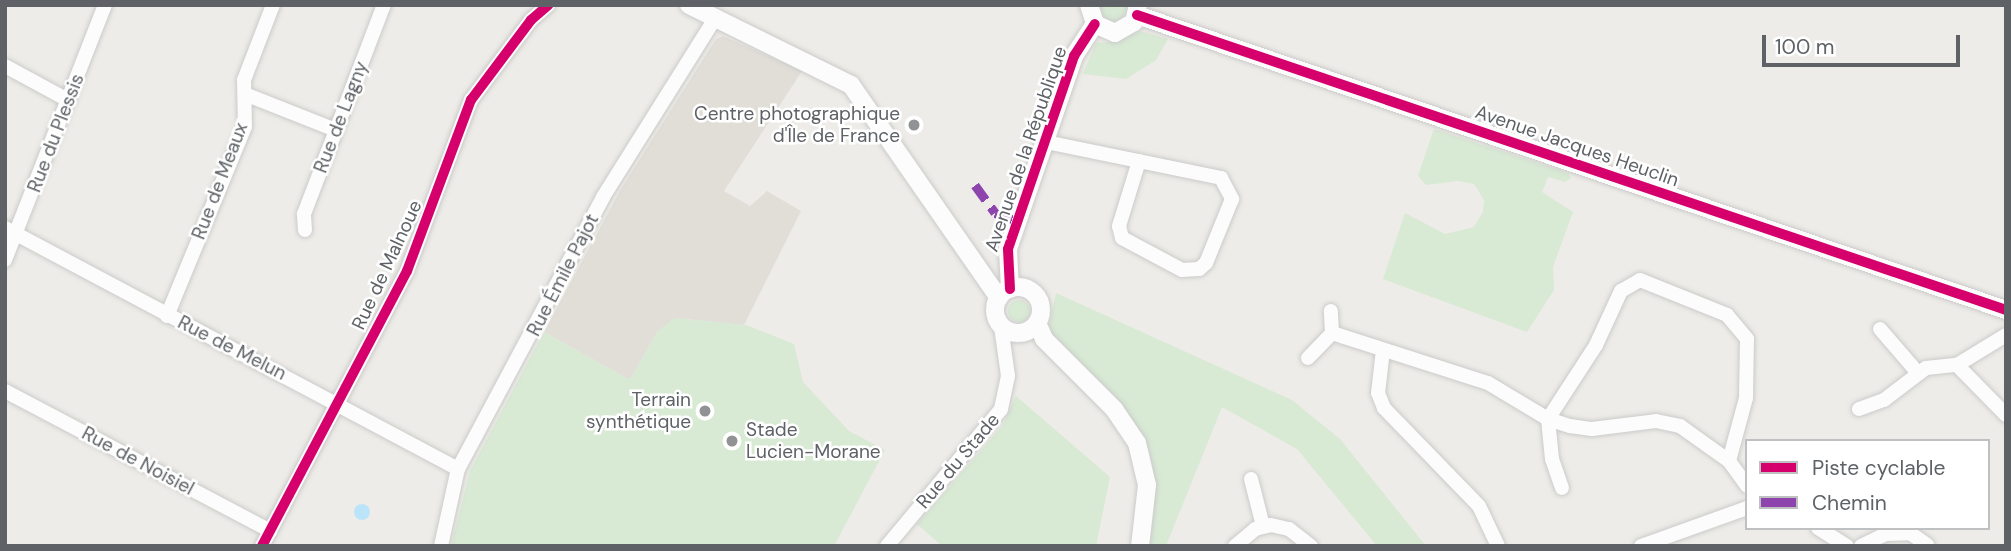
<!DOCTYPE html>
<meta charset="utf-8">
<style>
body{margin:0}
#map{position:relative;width:2011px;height:551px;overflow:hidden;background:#eeece8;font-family:"DM Sans",sans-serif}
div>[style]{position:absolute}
.education>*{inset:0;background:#e1ded8}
.green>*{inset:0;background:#d8e9d4}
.round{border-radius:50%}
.water>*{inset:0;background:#bce4f8}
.roads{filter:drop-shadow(0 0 2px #cacbca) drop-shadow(0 0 2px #cacbca)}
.minor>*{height:14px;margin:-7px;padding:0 7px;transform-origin:7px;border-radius:7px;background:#fcfcfc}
.tertiary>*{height:18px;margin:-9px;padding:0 9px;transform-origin:9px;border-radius:9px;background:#fcfcfc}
.tertiary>.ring{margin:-9px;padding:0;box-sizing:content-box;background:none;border:18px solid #fcfcfc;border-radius:50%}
.quiet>*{height:9px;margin-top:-4.5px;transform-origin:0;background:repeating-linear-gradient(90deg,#8e44ad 0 18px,transparent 0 27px)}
.cycleway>*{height:10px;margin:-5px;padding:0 5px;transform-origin:5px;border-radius:5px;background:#d6006c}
.dots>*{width:19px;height:19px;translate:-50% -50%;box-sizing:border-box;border:4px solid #fff;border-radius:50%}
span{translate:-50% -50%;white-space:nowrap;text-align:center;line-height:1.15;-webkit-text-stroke:5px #fff;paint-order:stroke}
.poi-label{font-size:19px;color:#5e6266}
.right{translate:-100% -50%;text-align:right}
.left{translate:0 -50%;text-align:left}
.street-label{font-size:19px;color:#5e6266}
.frame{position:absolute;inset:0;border:7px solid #5e6266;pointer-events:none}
.legend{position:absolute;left:1745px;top:439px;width:245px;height:91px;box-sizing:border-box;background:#fff;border:2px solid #bfc0c2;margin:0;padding:9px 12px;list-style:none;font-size:21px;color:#5e6266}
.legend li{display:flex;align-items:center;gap:14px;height:35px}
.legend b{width:35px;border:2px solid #bfc0c2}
.scale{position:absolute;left:1762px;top:35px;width:198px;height:32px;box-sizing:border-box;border:4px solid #5e6266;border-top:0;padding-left:9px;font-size:21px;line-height:24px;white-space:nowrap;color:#5e6266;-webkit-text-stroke:5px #fff;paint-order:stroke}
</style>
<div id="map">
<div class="education">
<div style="clip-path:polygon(723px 36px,802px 71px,724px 191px,750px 206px,767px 191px,801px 211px,744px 325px,675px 318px,657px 332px,630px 380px,544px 332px,621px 189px,716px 39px)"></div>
</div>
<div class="green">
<div style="clip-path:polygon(1100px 5px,1126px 5px,1127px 9px,1120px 21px,1111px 22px,1103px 17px)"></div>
<div style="clip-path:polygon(1140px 31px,1168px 39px,1156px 60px,1126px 79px,1083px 74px,1096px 43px,1119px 41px)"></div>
<div style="clip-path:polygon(1434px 129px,1568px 173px,1571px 178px,1565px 182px,1548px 177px,1542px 192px,1573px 212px,1553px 267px,1554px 290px,1527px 332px,1383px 279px,1405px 213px,1445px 234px,1474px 227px,1483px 212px,1484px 200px,1474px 184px,1458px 181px,1426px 185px,1418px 176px)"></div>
<div style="clip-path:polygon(1056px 293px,1292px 400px,1340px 439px,1426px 546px,1377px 546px,1297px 449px,1222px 407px,1166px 546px,1149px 546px,1156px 489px,1149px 448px,1115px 396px,1052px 338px,1048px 329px)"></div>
<div class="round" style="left:1008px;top:300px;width:22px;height:22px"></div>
<div style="clip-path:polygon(675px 318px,746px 325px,794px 344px,803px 382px,849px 431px,885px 450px,834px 546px,451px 546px,470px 471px,544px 332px,630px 380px,657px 332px)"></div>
<div style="clip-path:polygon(1016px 396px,1110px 477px,1096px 546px,942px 546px,917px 524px,1002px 426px)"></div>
</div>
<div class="water">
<div class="round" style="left:354px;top:504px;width:16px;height:16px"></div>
</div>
<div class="roads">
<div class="minor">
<div style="left:5px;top:66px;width:72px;rotate:28.4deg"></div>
<div style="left:245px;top:94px;width:98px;rotate:21.6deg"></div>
<div style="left:1046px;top:142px;width:179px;rotate:11.6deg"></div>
<div style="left:1221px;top:178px;width:24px;rotate:62deg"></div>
<div style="left:1232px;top:199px;width:69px;rotate:112.1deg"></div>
<div style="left:1206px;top:263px;width:9px;rotate:139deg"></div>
<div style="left:1199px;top:269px;width:17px;rotate:177deg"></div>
<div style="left:1182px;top:270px;width:68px;rotate:-151.9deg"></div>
<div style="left:1122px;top:238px;width:12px;rotate:-104deg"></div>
<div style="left:1119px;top:226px;width:68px;rotate:-72.9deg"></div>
<div style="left:5px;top:228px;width:513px;rotate:28.01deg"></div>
<div style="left:305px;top:230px;width:16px;rotate:-94deg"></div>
<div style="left:304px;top:214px;width:224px;rotate:-69.1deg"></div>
<div style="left:5px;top:260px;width:274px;rotate:-68.6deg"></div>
<div style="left:167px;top:316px;width:204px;rotate:-67.6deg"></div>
<div style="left:245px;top:127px;width:47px;rotate:-91.2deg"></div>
<div style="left:244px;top:80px;width:80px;rotate:-68.9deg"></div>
<div style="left:1880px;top:329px;width:58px;rotate:49.2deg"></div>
<div style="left:1332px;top:333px;width:164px;rotate:17.8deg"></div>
<div style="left:1488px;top:383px;width:70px;rotate:31deg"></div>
<div style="left:1548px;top:419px;width:23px;rotate:18deg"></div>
<div style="left:1570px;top:426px;width:22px;rotate:8deg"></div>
<div style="left:1592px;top:429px;width:64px;rotate:-7.1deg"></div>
<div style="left:1656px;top:421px;width:25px;rotate:12deg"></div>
<div style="left:1680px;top:426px;width:60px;rotate:35.5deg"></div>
<div style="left:1729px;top:461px;width:31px;rotate:54deg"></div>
<div style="left:1383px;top:350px;width:43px;rotate:96.6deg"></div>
<div style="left:1378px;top:393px;width:16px;rotate:68deg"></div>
<div style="left:1384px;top:408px;width:136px;rotate:45.9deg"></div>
<div style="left:1479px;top:506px;width:44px;rotate:64.6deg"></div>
<div style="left:1308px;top:358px;width:35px;rotate:-46deg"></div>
<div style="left:1332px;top:333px;width:22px;rotate:-93deg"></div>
<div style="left:1957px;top:365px;width:70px;rotate:45.6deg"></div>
<div style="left:5px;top:391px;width:300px;rotate:27.8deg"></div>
<div style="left:1859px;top:409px;width:27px;rotate:-20deg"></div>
<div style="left:1884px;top:400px;width:53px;rotate:-37.3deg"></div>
<div style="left:1926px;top:368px;width:31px;rotate:-6deg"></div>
<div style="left:1957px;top:365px;width:57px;rotate:-31.5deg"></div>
<div style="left:1251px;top:479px;width:49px;rotate:75.7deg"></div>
<div style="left:1562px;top:488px;width:31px;rotate:-109deg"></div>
<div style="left:1552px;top:459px;width:40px;rotate:-95.7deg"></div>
<div style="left:1548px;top:419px;width:88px;rotate:-57deg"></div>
<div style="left:1596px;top:345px;width:60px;rotate:-65.2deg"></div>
<div style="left:1621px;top:291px;width:22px;rotate:-30deg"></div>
<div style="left:1640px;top:280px;width:94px;rotate:21.9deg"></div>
<div style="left:1727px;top:315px;width:31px;rotate:50deg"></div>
<div style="left:1747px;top:339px;width:59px;rotate:91deg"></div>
<div style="left:1746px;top:398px;width:65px;rotate:105.1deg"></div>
<div style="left:1818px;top:528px;width:34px;rotate:32deg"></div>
<div style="left:1911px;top:528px;width:5px;rotate:101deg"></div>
<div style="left:1910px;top:533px;width:21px;rotate:35deg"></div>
<div style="left:262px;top:546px;width:311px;rotate:-62.2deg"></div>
<div style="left:407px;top:271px;width:183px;rotate:-69.5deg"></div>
<div style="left:471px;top:100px;width:100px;rotate:-53.1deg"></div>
<div style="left:531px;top:20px;width:23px;rotate:-41deg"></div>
<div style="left:441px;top:546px;width:79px;rotate:-77.6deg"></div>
<div style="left:458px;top:469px;width:308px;rotate:-61.9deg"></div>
<div style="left:603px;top:197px;width:213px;rotate:-57.9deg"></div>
<div style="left:887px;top:546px;width:178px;rotate:-50.2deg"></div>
<div style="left:1001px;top:409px;width:34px;rotate:-78deg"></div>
<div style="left:1008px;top:376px;width:50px;rotate:-98deg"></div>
<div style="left:1235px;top:546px;width:26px;rotate:-40deg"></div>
<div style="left:1255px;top:529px;width:16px;rotate:-14deg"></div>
<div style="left:1271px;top:525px;width:18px;rotate:13deg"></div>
<div style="left:1289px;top:529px;width:28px;rotate:38deg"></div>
<div style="left:1641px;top:546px;width:113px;rotate:-19.7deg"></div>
<div style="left:1861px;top:546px;width:28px;rotate:-26deg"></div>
<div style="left:1886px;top:534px;width:24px;rotate:-2deg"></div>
</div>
<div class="tertiary">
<div style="left:689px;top:5px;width:181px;rotate:26.3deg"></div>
<div style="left:851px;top:85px;width:259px;rotate:55.2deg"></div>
<div style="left:1089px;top:5px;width:20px;rotate:72deg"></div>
<div style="left:1095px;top:24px;width:22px;rotate:24deg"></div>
<div style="left:1115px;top:33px;width:22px;rotate:-30deg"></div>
<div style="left:1134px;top:22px;width:17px;rotate:-77deg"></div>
<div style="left:1137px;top:15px;width:918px;rotate:18.75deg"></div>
<div class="ring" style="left:995px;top:287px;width:28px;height:28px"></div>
<div style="left:1010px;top:289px;width:40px;rotate:-92.9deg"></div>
<div style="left:1008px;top:249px;width:204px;rotate:-71.1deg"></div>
<div style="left:1074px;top:56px;width:38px;rotate:-57deg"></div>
<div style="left:1037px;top:323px;width:17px;rotate:66deg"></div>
<div style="left:1044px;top:339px;width:99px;rotate:45deg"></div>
<div style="left:1114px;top:409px;width:41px;rotate:55.9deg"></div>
<div style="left:1137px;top:443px;width:43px;rotate:76.6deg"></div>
<div style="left:1147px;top:485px;width:61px;rotate:96.5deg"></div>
</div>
</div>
<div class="quiet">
<div style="left:975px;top:185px;width:34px;rotate:54deg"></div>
<div style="left:995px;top:213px;width:24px;rotate:19deg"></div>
</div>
<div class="cycleway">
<div style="left:1137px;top:15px;width:918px;rotate:18.75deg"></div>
<div style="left:1010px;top:289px;width:40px;rotate:-92.9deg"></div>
<div style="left:1008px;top:249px;width:204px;rotate:-71.1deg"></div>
<div style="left:1074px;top:56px;width:38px;rotate:-57deg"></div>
<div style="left:262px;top:546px;width:311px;rotate:-62.2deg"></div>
<div style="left:407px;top:271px;width:183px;rotate:-69.5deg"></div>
<div style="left:471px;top:100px;width:100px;rotate:-53.1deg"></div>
<div style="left:531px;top:20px;width:23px;rotate:-41deg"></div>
</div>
<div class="dots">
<div style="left:914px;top:125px;background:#909294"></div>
<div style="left:705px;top:411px;background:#909294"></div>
<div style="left:732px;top:441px;background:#909294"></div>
</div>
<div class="poi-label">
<span class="right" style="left:900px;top:125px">Centre photographique<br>d'Île de France</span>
<span class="right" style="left:691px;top:411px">Terrain<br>synthétique</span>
<span class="left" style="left:746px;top:441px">Stade<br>Lucien-Morane</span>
</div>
<div class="street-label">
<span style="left:341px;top:117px;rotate:-69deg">Rue de Lagny</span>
<span style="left:56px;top:133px;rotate:-69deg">Rue du Plessis</span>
<span style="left:1577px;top:146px;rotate:19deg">Avenue Jacques Heuclin</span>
<span style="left:1026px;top:149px;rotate:-71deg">Avenue de la République</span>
<span style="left:220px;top:181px;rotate:-69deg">Rue de Meaux</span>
<span style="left:387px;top:265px;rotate:-65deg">Rue de Malnoue</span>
<span style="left:563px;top:275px;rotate:-63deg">Rue Émile Pajot</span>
<span style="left:232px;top:348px;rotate:27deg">Rue de Melun</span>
<span style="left:138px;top:461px;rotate:28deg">Rue de Noisiel</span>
<span style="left:958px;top:461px;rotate:-50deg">Rue du Stade</span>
</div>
<div class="frame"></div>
<ul class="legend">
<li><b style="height:9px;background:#d6006c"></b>Piste cyclable</li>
<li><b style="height:9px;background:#8e44ad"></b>Chemin</li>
</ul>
<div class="scale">100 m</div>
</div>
